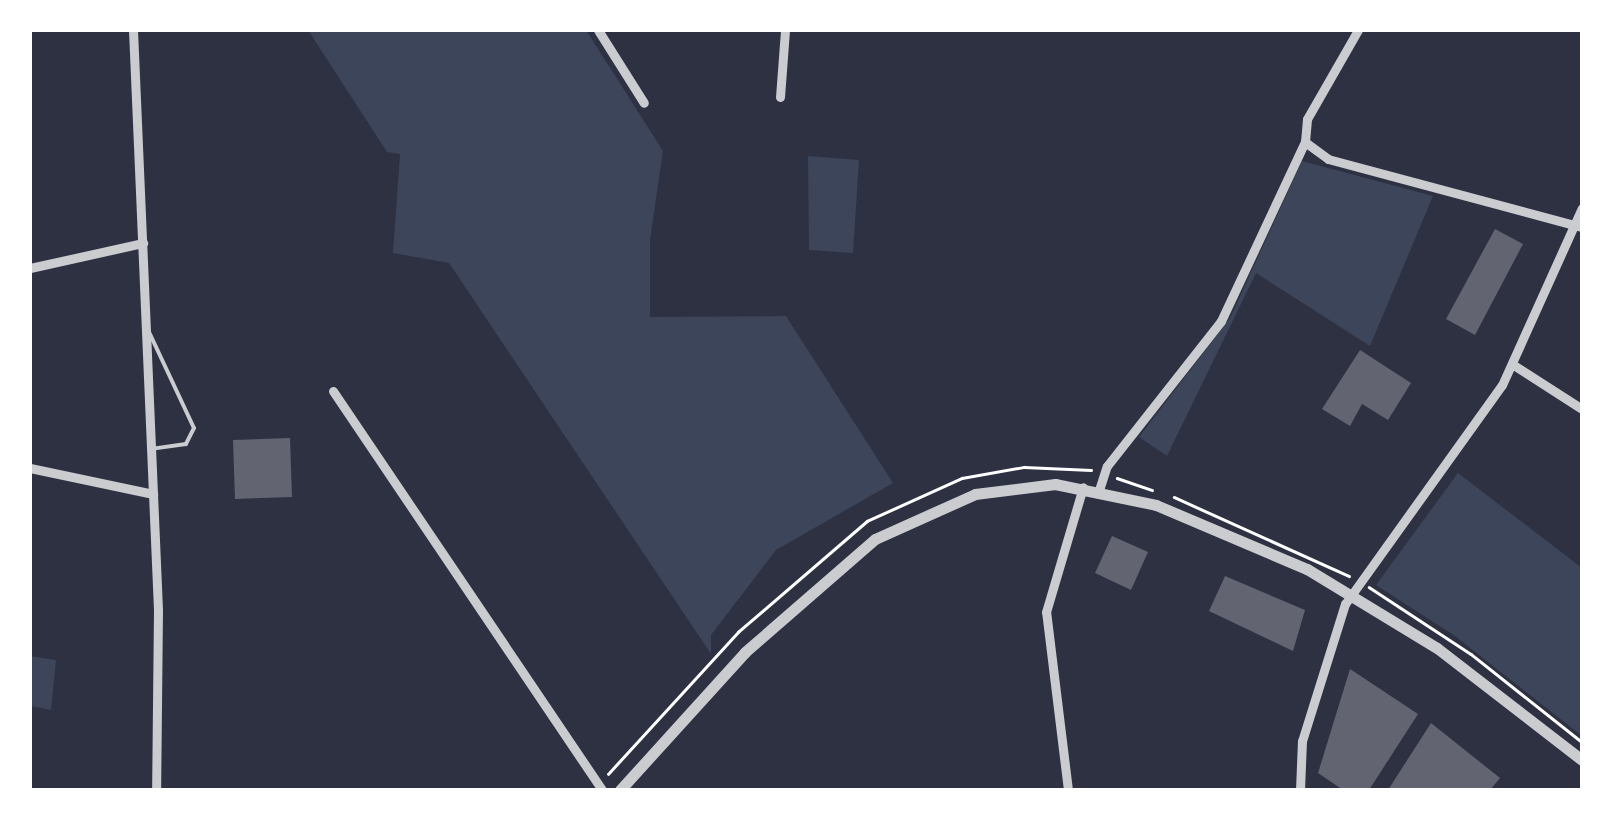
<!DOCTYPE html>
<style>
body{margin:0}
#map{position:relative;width:1612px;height:820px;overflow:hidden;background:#2d3142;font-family:"Asap Condensed",sans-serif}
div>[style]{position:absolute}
.green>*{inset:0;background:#3c4559}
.building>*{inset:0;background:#626471}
.path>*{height:2.5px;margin:-1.25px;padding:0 1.25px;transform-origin:1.25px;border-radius:1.25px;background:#fff}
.service>*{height:4px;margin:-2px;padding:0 2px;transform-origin:2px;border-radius:2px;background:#caccd0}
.minor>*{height:9px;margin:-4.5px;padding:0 4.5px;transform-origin:4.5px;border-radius:4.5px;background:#caccd0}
.tertiary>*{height:11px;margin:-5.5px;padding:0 5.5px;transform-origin:5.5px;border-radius:5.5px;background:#caccd0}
span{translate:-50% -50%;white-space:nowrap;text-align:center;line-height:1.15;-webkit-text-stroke:10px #fff;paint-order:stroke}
.frame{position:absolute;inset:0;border:32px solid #fff;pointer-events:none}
</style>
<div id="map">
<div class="green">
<div style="clip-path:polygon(308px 30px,586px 30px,663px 151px,650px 240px,650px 317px,786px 316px,893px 483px,776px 550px,711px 635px,711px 654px,449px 263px,393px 253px,400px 154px,387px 152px)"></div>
<div style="clip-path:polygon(808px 156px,859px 160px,853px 253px,809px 250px)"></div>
<div style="clip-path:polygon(1302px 161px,1433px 196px,1370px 346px,1256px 273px,1167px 456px,1139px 437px,1230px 318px)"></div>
<div style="clip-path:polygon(1458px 473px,1582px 568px,1582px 736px,1455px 636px,1376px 585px)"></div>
<div style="clip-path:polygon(30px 656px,56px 660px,51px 710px,30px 706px)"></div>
</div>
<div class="building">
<div style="clip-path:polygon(1495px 229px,1523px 244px,1475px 335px,1446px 319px)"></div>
<div style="clip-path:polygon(1360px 350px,1411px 383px,1388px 420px,1362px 404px,1350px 426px,1322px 409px)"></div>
<div style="clip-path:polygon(290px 438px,292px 497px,235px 499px,233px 440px)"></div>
<div style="clip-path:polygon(1112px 536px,1148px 552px,1131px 590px,1095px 573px)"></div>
<div style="clip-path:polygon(1225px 576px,1305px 610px,1293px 651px,1209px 611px)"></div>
<div style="clip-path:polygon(1350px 669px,1418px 714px,1369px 790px,1343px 790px,1318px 773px)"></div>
<div style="clip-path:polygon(1431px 723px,1500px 778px,1490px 790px,1388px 790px)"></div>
</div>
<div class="path">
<div style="left:1117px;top:478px;width:37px;rotate:19deg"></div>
<div style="left:1174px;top:497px;width:192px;rotate:24.3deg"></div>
<div style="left:1369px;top:587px;width:122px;rotate:33.3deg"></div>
<div style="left:1471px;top:654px;width:142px;rotate:38.4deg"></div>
<div style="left:608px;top:774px;width:193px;rotate:-47.5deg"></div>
<div style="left:738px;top:632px;width:170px;rotate:-40.7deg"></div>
<div style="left:867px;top:521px;width:104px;rotate:-24.4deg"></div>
<div style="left:962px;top:478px;width:63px;rotate:-10.1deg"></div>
<div style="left:1024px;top:467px;width:67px;rotate:2.6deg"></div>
</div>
<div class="service">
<div style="left:149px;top:332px;width:106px;rotate:64.9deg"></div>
<div style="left:194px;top:428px;width:18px;rotate:117deg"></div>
<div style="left:186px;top:444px;width:35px;rotate:172deg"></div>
</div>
<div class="minor">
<div style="left:133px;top:30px;width:581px;rotate:87.53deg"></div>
<div style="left:158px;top:610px;width:180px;rotate:90.6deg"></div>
<div style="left:598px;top:30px;width:86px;rotate:57.8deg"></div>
<div style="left:780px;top:97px;width:67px;rotate:-85.7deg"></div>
<div style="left:1305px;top:142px;width:29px;rotate:36deg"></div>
<div style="left:1328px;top:159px;width:263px;rotate:15deg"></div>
<div style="left:30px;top:268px;width:116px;rotate:-12.5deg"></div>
<div style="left:1512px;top:364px;width:83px;rotate:32.7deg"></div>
<div style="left:333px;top:391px;width:481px;rotate:56deg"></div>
<div style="left:30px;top:468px;width:126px;rotate:11.9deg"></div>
<div style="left:1099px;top:490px;width:25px;rotate:-72deg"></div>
<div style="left:1107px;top:466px;width:184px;rotate:-51.8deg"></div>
<div style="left:1221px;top:321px;width:198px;rotate:-64.9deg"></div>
<div style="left:1305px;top:142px;width:23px;rotate:-85deg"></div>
<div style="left:1307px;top:119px;width:103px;rotate:-60.2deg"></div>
<div style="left:1068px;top:790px;width:179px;rotate:-97deg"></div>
<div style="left:1046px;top:612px;width:130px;rotate:-73.5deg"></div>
<div style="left:1300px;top:790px;width:49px;rotate:-87.7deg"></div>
<div style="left:1302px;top:741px;width:144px;rotate:-72.6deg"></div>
<div style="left:1345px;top:604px;width:269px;rotate:-54.4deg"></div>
<div style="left:1502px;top:385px;width:194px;rotate:-65.7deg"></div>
</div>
<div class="tertiary">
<div style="left:620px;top:790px;width:186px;rotate:-47.8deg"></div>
<div style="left:745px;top:652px;width:172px;rotate:-41deg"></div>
<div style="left:875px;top:539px;width:110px;rotate:-24.2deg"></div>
<div style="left:975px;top:494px;width:81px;rotate:-7.1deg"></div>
<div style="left:1055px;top:484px;width:103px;rotate:11.7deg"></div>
<div style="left:1156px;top:505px;width:164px;rotate:23deg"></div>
<div style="left:1307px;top:569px;width:152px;rotate:31.3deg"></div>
<div style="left:1437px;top:648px;width:183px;rotate:37.7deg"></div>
</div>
<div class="frame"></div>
</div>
